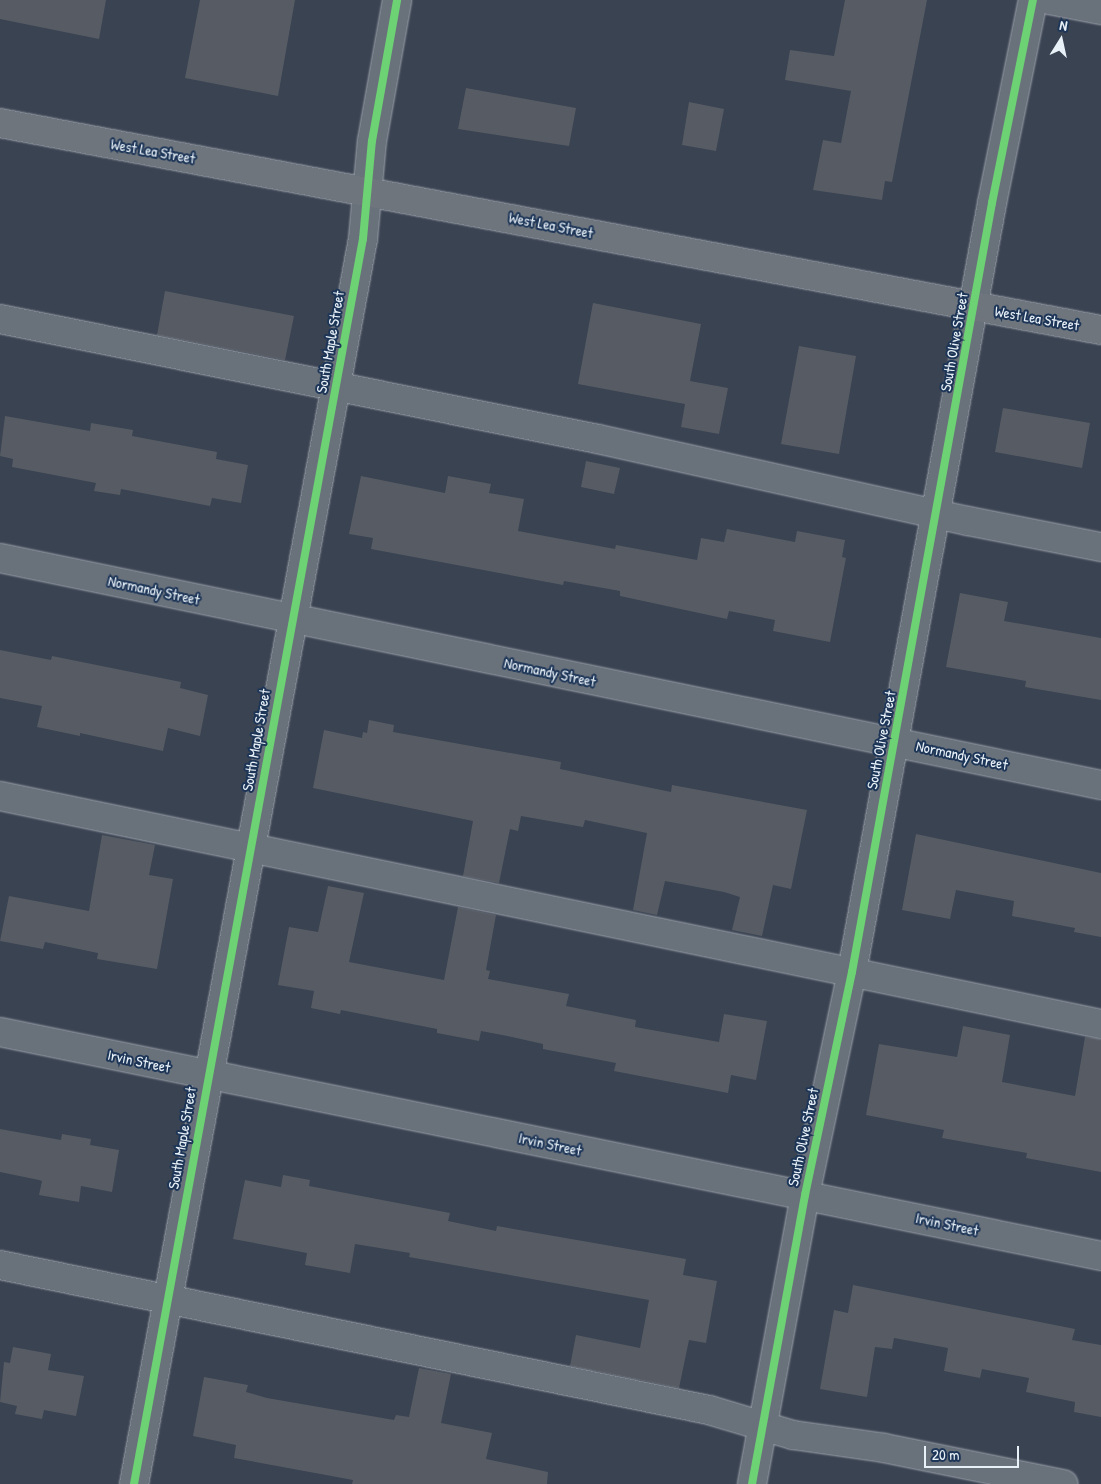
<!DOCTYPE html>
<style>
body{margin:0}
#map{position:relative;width:1101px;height:1484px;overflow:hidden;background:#3a4352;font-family:"Patrick Hand",sans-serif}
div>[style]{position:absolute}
.building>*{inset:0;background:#575c64}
.roads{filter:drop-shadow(0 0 1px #9ca2ab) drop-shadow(0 0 1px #9ca2ab)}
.minor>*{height:28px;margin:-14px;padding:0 14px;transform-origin:14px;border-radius:14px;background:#69717b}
.major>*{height:28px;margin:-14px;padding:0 14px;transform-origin:14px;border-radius:14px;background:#6e757d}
.cycleway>*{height:8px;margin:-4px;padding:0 4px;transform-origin:4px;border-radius:4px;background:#6cd273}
span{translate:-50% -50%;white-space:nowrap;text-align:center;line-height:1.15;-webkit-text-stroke:4px #1d3557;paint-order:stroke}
.street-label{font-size:15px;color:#e8f1f8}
.north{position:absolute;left:1036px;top:15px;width:50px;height:50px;-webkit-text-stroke:4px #1d3557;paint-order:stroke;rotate:10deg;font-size:14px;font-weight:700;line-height:20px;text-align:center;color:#e8f1f8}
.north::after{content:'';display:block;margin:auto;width:18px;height:22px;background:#e8f1f8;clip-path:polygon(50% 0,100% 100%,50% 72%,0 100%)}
.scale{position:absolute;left:924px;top:1446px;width:95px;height:22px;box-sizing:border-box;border:2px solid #e8f1f8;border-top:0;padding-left:6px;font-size:15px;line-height:18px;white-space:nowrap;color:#e8f1f8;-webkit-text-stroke:4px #1d3557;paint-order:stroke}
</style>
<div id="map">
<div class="building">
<div style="clip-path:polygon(0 0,106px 0,99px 39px,0 19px)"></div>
<div style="clip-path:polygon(200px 0,295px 0,278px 96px,185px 78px)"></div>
<div style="clip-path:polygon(845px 0,927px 0,892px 182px,885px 181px,882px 200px,813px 190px,823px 140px,841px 143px,851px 91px,785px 80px,790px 50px,834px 56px)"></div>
<div style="clip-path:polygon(466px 88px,576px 108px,569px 146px,458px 129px)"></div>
<div style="clip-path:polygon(689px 102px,724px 109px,716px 151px,682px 145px)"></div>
<div style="clip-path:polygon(165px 291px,294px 316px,285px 360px,157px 335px)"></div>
<div style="clip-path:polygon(593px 303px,701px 324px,690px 381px,728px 388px,719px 434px,681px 427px,685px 404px,578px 384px)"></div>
<div style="clip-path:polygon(799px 346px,856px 356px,839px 454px,781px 444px)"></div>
<div style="clip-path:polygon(1003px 408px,1090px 423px,1082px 468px,995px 452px)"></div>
<div style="clip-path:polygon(5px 416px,90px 431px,91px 423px,133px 430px,132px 436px,217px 452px,216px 459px,248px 465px,241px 503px,212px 498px,210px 506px,121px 489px,120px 495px,94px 491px,96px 483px,12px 467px,13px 459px,0 456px)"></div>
<div style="clip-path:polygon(586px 461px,620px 468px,614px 494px,581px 487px)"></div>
<div style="clip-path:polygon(361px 476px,445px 493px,448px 476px,491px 484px,489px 493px,524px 499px,518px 531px,615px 549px,616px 545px,697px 560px,701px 538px,724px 542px,727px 529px,795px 542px,797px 531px,845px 540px,842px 557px,846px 558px,830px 642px,773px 631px,775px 620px,729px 611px,727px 619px,620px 596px,620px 591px,564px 581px,563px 585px,371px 549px,373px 538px,349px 534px)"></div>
<div style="clip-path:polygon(960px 593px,1008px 602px,1004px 621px,1101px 638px,1101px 700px,1025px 687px,1026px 681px,946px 667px)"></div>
<div style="clip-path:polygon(0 650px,51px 660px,52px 656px,181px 682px,180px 688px,208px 695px,200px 736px,168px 728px,163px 751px,80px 733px,80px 736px,37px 727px,42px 706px,0 698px)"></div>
<div style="clip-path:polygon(369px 720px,394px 725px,393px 732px,561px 762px,560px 769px,671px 792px,672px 785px,807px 810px,791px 889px,773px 885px,762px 936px,732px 930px,740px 897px,724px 892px,665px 881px,657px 915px,633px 910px,647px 833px,585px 820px,583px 827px,521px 816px,518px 831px,510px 829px,499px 883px,463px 876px,473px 821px,313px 788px,324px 730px,362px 738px,363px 732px,367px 733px)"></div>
<div style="clip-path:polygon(916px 834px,1101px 873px,1101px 937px,1074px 932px,1075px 928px,1012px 916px,1014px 901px,956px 890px,950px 919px,902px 910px)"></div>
<div style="clip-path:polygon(102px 835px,155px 845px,149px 875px,173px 879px,157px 969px,97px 959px,98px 953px,45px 942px,43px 949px,0 941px,9px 896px,89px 911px)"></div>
<div style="clip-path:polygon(328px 886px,364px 893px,349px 962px,444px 980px,458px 907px,496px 915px,486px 970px,490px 971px,488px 979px,569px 994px,566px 1006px,636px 1020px,635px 1027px,719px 1042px,724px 1014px,767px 1021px,756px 1080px,731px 1075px,728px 1093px,614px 1071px,616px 1063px,543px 1049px,543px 1044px,512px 1037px,481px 1031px,479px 1041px,437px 1033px,437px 1029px,341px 1010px,340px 1014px,311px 1008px,314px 991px,278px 985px,289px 927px,318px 932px)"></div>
<div style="clip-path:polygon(963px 1026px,1010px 1035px,1002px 1082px,1075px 1096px,1085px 1037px,1101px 1039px,1101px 1172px,1026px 1158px,1027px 1153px,942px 1138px,944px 1130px,866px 1115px,879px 1044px,957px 1057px)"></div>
<div style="clip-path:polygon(0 1129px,61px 1140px,62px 1134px,91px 1139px,90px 1145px,119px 1150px,112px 1192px,81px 1186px,79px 1202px,39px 1195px,42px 1181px,39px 1180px,0 1172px)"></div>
<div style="clip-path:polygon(283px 1175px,310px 1180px,309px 1186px,450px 1213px,448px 1221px,496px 1231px,497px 1226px,686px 1259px,683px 1275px,717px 1281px,706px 1343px,689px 1340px,679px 1388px,570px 1366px,576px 1335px,640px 1348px,649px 1300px,409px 1257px,410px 1253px,355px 1244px,350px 1273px,305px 1265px,307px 1253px,233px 1239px,245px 1180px,281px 1187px)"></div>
<div style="clip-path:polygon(853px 1285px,1075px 1329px,1072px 1340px,1101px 1345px,1101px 1417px,1074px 1412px,1075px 1402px,1026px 1392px,1029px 1378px,982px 1369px,980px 1378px,944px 1371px,948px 1348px,894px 1338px,892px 1349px,875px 1347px,867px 1397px,820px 1389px,834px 1310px,848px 1313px)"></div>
<div style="clip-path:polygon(13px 1347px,51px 1354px,48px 1370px,84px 1376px,76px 1416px,44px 1410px,42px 1419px,15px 1414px,17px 1406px,0 1402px,4px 1362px,10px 1363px)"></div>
<div style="clip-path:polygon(419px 1368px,451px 1374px,441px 1423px,492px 1433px,486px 1459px,548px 1472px,547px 1484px,352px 1484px,353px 1480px,234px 1458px,236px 1445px,193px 1436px,204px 1377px,248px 1385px,246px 1392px,267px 1398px,394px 1420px,396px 1415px,409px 1417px)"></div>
</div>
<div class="roads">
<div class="minor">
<div style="left:1049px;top:0;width:53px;rotate:10.9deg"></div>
<div style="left:0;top:319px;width:610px;rotate:11.35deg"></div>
<div style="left:598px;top:439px;width:379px;rotate:12.5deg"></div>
<div style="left:968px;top:521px;width:136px;rotate:11.1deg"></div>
<div style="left:0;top:558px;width:1124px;rotate:11.65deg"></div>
<div style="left:0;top:796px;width:1124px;rotate:11.7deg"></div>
<div style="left:0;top:1032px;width:1124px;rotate:11.5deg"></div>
<div style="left:0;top:1265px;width:724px;rotate:11.56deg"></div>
<div style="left:709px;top:1410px;width:88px;rotate:16.6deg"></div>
<div style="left:793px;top:1435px;width:92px;rotate:8.1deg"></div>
<div style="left:884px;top:1448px;width:183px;rotate:11.4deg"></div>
<div style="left:134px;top:1484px;width:1266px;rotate:-79.58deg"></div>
<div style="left:363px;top:239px;width:98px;rotate:-84.8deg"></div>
<div style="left:372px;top:141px;width:143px;rotate:-79.9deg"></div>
<div style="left:752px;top:1484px;width:294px;rotate:-79.6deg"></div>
<div style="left:805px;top:1195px;width:228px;rotate:-78.1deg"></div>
<div style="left:852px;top:972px;width:782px;rotate:-79.68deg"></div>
<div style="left:992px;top:203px;width:207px;rotate:-78.6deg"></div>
</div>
<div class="major">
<div style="left:0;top:123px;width:1120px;rotate:10.65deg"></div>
</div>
</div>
<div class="cycleway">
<div style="left:134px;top:1484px;width:1266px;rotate:-79.58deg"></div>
<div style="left:363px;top:239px;width:98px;rotate:-84.8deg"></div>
<div style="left:372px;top:141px;width:143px;rotate:-79.9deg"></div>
<div style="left:752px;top:1484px;width:294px;rotate:-79.6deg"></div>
<div style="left:805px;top:1195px;width:228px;rotate:-78.1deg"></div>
<div style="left:852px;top:972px;width:782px;rotate:-79.68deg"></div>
<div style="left:992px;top:203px;width:207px;rotate:-78.6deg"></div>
</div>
<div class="street-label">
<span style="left:153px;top:151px;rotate:10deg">West Lea Street</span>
<span style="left:551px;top:225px;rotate:11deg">West Lea Street</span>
<span style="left:1037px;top:318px;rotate:10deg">West Lea Street</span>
<span style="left:330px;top:342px;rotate:-80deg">South Maple Street</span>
<span style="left:954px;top:342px;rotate:-80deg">South Olive Street</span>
<span style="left:154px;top:590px;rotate:12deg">Normandy Street</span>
<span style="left:550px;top:672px;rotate:12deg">Normandy Street</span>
<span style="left:256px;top:740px;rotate:-80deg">South Maple Street</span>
<span style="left:881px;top:740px;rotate:-79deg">South Olive Street</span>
<span style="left:962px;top:755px;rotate:12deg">Normandy Street</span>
<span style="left:139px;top:1061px;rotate:12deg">Irvin Street</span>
<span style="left:803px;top:1137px;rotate:-78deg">South Olive Street</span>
<span style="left:182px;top:1138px;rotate:-80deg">South Maple Street</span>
<span style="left:550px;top:1144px;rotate:12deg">Irvin Street</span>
<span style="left:947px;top:1224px;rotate:12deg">Irvin Street</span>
</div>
<div class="north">N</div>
<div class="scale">20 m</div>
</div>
